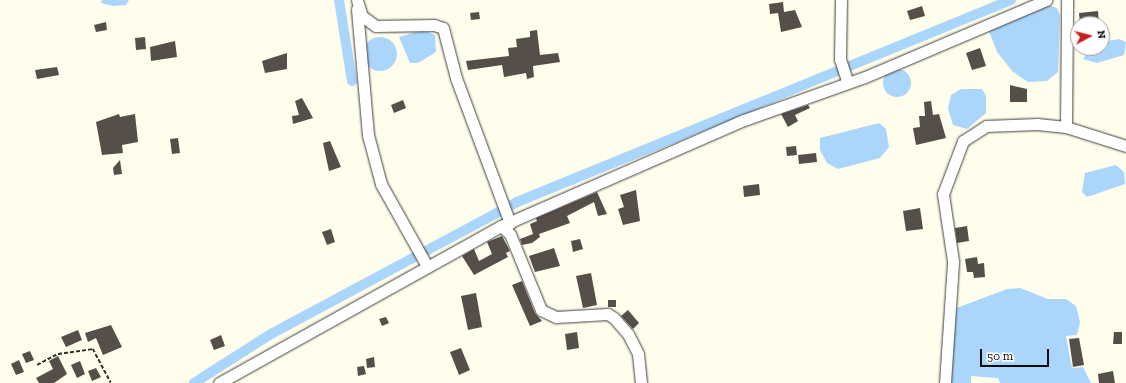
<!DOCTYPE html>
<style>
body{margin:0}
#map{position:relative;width:1126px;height:383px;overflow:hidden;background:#fffdeb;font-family:"Zilla Slab",serif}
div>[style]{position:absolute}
.water>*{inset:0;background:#abd6fb}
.round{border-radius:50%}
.canal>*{height:10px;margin:-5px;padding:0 5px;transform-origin:5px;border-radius:5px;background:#abd6fb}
.building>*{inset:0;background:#564e48}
.path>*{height:1.5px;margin-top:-0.75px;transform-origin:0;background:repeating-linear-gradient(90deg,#2e2e2e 0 4px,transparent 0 6px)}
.roads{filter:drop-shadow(0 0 1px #3f3f3f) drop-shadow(0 0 1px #3f3f3f)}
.minor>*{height:11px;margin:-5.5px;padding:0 5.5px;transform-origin:5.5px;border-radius:5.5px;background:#fff}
span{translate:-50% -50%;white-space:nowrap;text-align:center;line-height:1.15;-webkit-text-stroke:4px #fff;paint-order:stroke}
.north{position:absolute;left:1070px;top:16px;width:40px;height:40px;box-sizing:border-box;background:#fff;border:1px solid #9e9e9e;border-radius:50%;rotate:83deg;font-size:11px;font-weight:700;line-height:16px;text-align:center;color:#0c0c0c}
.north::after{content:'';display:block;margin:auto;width:14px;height:18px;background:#c72019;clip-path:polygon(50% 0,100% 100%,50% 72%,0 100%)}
.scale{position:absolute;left:980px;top:349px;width:69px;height:18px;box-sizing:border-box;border:2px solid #0c0c0c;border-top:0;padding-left:5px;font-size:12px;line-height:14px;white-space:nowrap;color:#0c0c0c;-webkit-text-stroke:3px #fff;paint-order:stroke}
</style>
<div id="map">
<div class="water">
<div style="clip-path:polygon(102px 0,129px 0,126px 5px,113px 6px,101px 3px)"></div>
<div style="clip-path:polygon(1048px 5px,1057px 8px,1060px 15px,1058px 72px,1047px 81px,1028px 82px,1013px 72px,997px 52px,987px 26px)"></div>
<div style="clip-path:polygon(423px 30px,435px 35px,436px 52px,418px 63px,410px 63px,399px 37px)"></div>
<div class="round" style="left:363px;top:37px;width:34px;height:34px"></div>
<div style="clip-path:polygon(1119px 39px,1126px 42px,1124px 55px,1097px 63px,1083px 59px,1091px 48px,1102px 48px,1102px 42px)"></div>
<div class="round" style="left:883px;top:69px;width:28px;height:28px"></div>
<div style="clip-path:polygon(961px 89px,982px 89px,986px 96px,986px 113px,967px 129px,953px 125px,948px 108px,951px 95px)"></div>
<div style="clip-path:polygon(879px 123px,886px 129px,889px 147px,880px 158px,838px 169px,827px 163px,820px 150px,820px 138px)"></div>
<div style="clip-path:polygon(1116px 165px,1124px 172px,1125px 184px,1087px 197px,1082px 192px,1085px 173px)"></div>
<div style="clip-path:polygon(1020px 288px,1048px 299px,1066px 299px,1076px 306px,1080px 322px,1077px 335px,1066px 336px,1068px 347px,1072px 368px,1083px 367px,1091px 383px,1000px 383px,998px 378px,971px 376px,971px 383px,950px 383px,954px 309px,1007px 289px)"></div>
</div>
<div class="canal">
<div style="left:339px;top:0;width:82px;rotate:80.9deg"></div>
<div style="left:194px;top:383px;width:91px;rotate:-32.5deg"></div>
<div style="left:271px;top:334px;width:279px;rotate:-28.2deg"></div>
<div style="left:517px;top:202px;width:534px;rotate:-22.24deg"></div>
</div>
<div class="building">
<div style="clip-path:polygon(783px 2px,784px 12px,795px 10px,802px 27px,781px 32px,778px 13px,770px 14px,769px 4px)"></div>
<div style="clip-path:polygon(922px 6px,925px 16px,910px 20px,907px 11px)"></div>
<div style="clip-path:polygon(1098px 11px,1099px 24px,1080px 24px,1079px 13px)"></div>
<div style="clip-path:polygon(479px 12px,480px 19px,471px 20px,470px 13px)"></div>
<div style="clip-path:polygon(106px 22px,107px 30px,96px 32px,94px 25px)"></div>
<div style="clip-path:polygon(537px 30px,540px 55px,558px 53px,560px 62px,533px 66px,534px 77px,527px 79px,526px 73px,504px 77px,502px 65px,468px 70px,466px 61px,509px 56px,508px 48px,517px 47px,516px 39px,530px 37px,530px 31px)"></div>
<div style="clip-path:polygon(145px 37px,146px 49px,136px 50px,135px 38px)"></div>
<div style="clip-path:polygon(175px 41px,177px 57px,151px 61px,150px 47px)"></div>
<div style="clip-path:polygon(980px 48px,986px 66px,972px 70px,966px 53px)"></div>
<div style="clip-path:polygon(287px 53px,287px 69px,265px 73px,262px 61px)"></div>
<div style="clip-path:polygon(57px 67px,59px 75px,37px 79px,35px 70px)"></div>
<div style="clip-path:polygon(1010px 85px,1027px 89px,1027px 102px,1010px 102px)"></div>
<div style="clip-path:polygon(302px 98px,313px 118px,293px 124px,292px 116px,299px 115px,295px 101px)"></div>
<div style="clip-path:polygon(403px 100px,406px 108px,394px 113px,391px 105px)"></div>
<div style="clip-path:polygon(931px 101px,933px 115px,939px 114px,946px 138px,916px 145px,913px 128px,920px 127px,919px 116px,925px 116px,924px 102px)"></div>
<div style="clip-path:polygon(808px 105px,810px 108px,795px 115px,798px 121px,788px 127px,781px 114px)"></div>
<div style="clip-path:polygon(119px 114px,120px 117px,135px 114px,138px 142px,122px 145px,123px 153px,102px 155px,96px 122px)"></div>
<div style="clip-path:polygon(178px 138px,180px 153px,172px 154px,170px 139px)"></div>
<div style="clip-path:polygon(330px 141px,341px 167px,329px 171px,323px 143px)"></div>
<div style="clip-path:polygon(796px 146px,797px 155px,787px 156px,786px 147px)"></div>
<div style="clip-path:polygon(816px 153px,817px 162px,799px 164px,798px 155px)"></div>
<div style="clip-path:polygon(120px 160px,122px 174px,114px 175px,113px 168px)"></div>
<div style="clip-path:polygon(759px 184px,760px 195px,744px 197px,743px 186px)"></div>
<div style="clip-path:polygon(636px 190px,640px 221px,623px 225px,618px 209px,624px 207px,620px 195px)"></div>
<div style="clip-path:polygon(597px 192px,607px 214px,598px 216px,594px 202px,567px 216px,570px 223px,539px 234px,540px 237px,532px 243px,522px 245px,520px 239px,533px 234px,530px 224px,537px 221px,536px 218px)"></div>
<div style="clip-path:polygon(920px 208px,923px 229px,906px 231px,903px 211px)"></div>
<div style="clip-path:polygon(967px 226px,969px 241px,957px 243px,955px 228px)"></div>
<div style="clip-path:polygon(331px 229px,335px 242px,327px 245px,322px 232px)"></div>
<div style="clip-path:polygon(502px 236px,510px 251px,506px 253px,508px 257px,474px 275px,462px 256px,474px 249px,479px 261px,492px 254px,487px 242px)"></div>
<div style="clip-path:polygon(580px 239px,583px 249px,573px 252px,571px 241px)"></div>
<div style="clip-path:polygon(554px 248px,560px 266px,535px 272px,529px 256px)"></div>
<div style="clip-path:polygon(977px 257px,978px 264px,984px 263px,985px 277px,974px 278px,973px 272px,967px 272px,965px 259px)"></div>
<div style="clip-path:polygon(591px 273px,597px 305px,583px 308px,576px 276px)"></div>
<div style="clip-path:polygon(522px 281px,535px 313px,542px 321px,530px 326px,512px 285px)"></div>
<div style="clip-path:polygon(476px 293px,482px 327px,468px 330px,461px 296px)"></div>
<div style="clip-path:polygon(608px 300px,616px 300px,616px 307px,608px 307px)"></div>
<div style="clip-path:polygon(628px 310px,639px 323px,633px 329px,621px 316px)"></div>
<div style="clip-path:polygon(386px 317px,389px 323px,382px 326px,379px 319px)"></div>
<div style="clip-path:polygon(111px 325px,122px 347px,103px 355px,96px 338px,88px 342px,85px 333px)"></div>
<div style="clip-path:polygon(78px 330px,82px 340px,66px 347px,61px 337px)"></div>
<div style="clip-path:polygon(577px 332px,579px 348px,567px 350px,565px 334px)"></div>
<div style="clip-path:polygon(1114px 332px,1122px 332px,1122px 344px,1113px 344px)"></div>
<div style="clip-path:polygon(221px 335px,225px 346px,214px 350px,210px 340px)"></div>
<div style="clip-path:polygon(1079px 338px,1084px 365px,1073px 367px,1069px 339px)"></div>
<div style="clip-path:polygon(461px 348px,470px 370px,459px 375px,450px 352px)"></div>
<div style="clip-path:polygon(30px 351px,34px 360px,26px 363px,22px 354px)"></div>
<div style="clip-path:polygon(58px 356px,67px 374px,54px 383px,39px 383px,36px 378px,53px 369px,49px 361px)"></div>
<div style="clip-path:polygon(374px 357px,375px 367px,367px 368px,366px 359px)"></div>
<div style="clip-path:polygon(19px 360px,24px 372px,16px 375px,11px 364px)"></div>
<div style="clip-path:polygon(80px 361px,85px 374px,77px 378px,71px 365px)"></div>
<div style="clip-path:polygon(364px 366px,366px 374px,358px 376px,357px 367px)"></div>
<div style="clip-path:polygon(96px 368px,101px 377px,92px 381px,88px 371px)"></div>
<div style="clip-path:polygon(1113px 371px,1115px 383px,1099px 383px,1098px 374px)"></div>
</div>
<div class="path">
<div style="left:37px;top:365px;width:24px;rotate:-28deg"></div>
<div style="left:58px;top:354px;width:35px;rotate:-8deg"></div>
<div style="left:93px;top:349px;width:38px;rotate:62deg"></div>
</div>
<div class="roads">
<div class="minor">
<div style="left:357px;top:0;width:17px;rotate:73deg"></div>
<div style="left:362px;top:16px;width:17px;rotate:36deg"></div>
<div style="left:376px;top:26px;width:58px;rotate:-1deg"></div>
<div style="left:434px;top:25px;width:9px;rotate:18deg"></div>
<div style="left:443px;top:28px;width:52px;rotate:75.4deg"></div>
<div style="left:456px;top:78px;width:155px;rotate:69.6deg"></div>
<div style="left:841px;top:0;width:59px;rotate:91deg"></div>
<div style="left:840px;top:59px;width:25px;rotate:72deg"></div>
<div style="left:357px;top:9px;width:126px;rotate:85deg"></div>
<div style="left:368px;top:135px;width:51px;rotate:75.1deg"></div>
<div style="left:381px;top:184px;width:94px;rotate:60.7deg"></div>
<div style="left:1066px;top:127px;width:127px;rotate:-89.5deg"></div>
<div style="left:501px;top:226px;width:265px;rotate:-23.6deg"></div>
<div style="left:744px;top:120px;width:128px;rotate:-19.6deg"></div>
<div style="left:865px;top:77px;width:197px;rotate:-23deg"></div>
<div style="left:219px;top:383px;width:323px;rotate:-29.1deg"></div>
<div style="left:501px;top:226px;width:12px;rotate:42deg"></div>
<div style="left:510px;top:234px;width:82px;rotate:67.8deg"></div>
<div style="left:541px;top:310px;width:17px;rotate:25deg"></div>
<div style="left:556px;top:317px;width:52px;rotate:-3.3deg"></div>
<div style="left:608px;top:314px;width:7px;rotate:34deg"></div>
<div style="left:614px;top:318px;width:21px;rotate:49deg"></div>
<div style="left:628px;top:334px;width:22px;rotate:63deg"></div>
<div style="left:638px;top:354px;width:29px;rotate:84deg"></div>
<div style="left:945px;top:383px;width:122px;rotate:-86.2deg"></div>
<div style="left:953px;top:261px;width:68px;rotate:-98.5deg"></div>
<div style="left:943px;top:194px;width:57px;rotate:-69.3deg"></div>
<div style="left:963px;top:141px;width:27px;rotate:-33deg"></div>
<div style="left:986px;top:126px;width:51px;rotate:-2.2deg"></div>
<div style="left:1037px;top:124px;width:29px;rotate:6deg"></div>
<div style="left:1066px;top:127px;width:63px;rotate:17.6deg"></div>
</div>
</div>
<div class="north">N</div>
<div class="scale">50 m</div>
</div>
